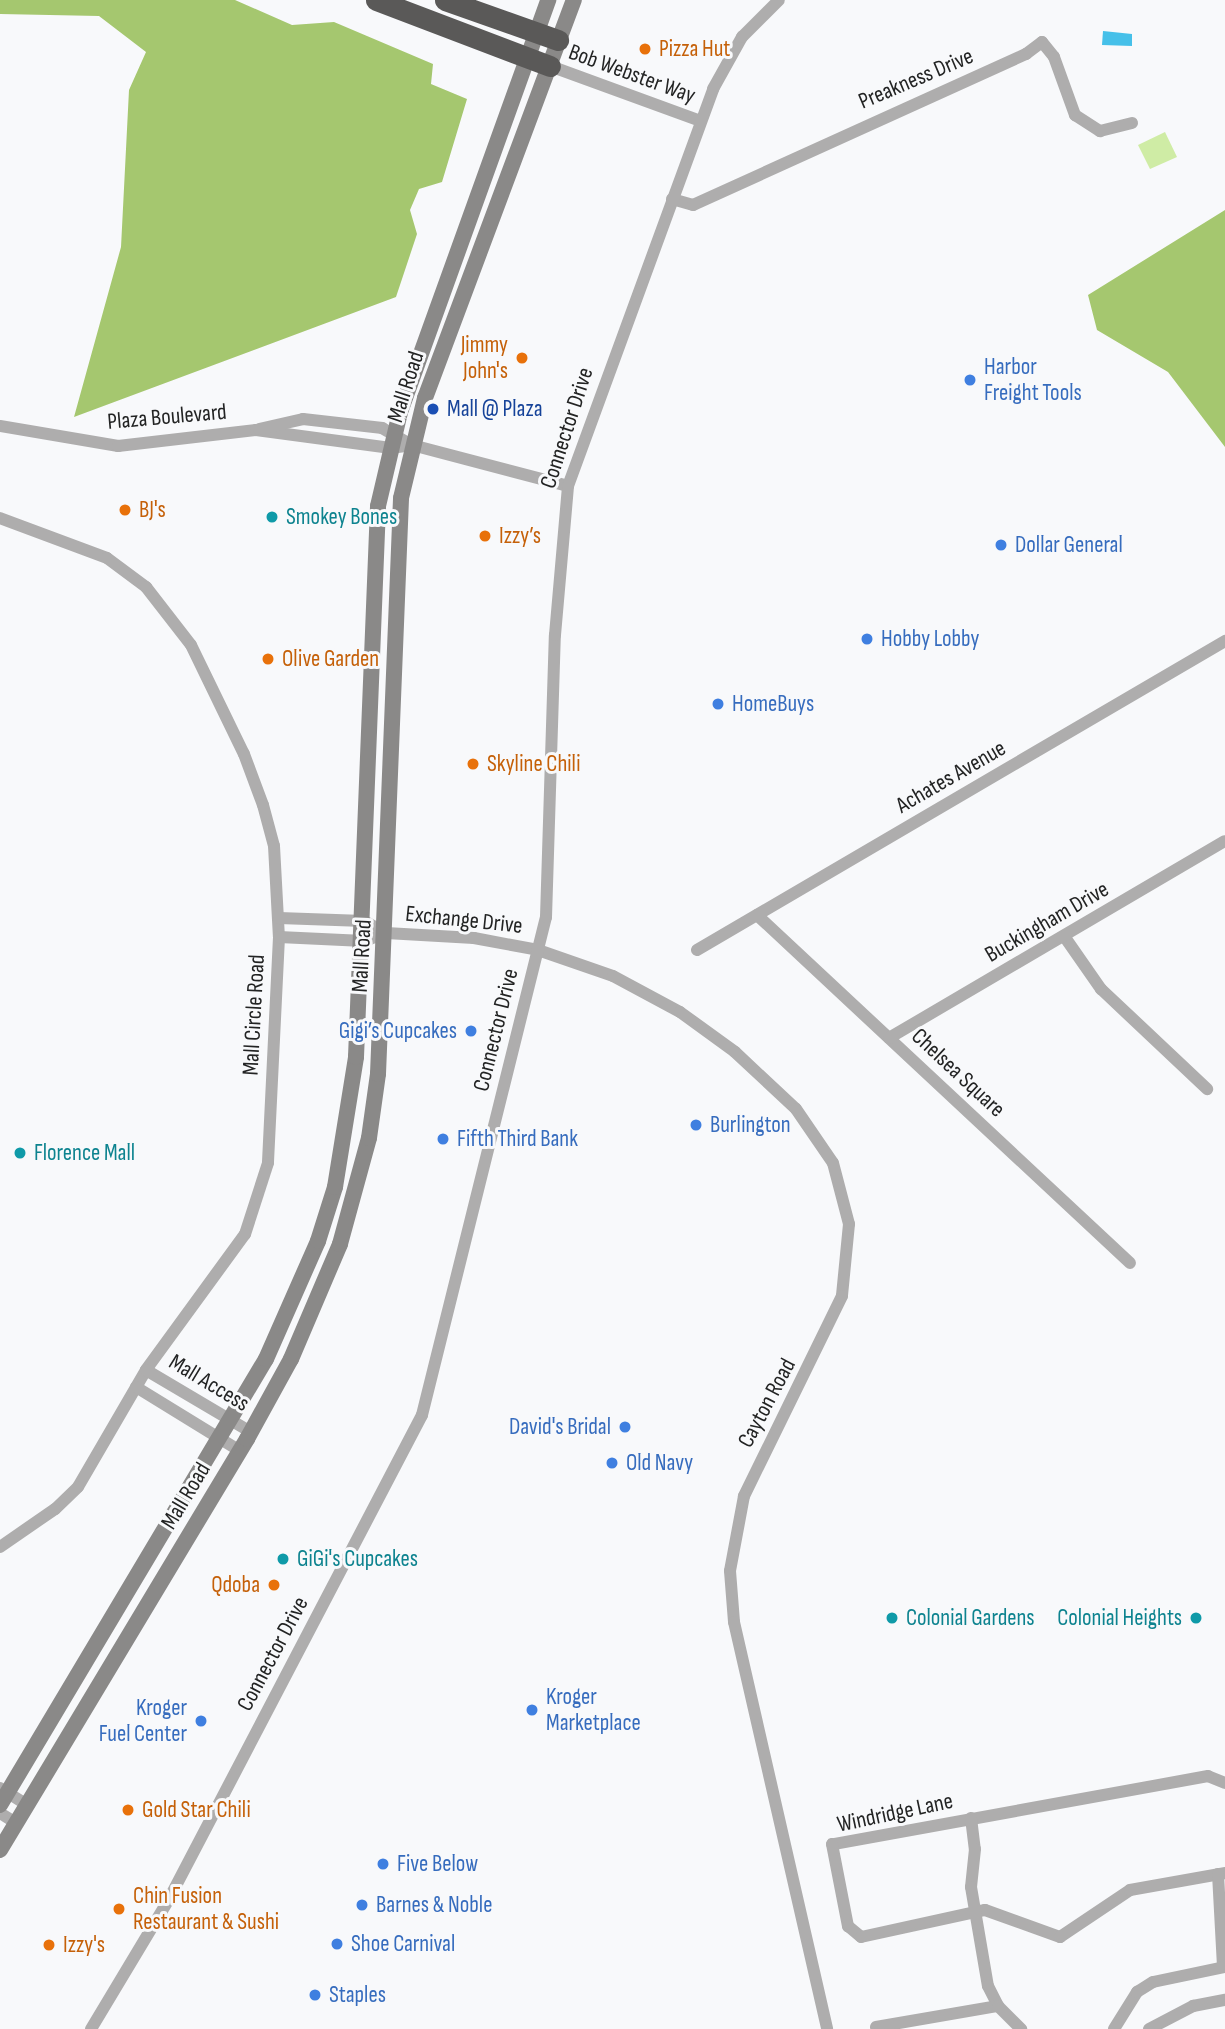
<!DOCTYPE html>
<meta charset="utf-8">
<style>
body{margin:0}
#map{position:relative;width:1225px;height:2029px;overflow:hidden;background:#f8f9fb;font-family:"Sofia Sans Condensed",sans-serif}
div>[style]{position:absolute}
.green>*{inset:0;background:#cfeca5}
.forest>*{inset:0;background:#a5c76f}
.water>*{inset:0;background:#46c0e9}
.minor>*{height:12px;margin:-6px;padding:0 6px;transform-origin:6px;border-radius:6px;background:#aeadad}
.secondary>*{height:16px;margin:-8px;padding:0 8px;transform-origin:8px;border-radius:8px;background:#8a8988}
.motorway>*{height:21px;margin:-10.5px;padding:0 10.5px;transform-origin:10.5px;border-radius:10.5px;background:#5a5958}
.dots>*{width:19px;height:19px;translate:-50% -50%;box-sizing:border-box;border:4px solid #f8f9fb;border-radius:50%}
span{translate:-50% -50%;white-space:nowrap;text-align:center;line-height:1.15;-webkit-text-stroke:6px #f8f9fb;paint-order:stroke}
.food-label{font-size:23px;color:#c56008}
.left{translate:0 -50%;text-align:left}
.right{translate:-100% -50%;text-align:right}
.street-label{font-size:23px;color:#232424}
.shop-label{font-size:23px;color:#366cbe}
.transit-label{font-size:23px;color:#164399}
.culture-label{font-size:23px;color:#0d838f}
</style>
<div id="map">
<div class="green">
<div style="clip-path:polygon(1165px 132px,1177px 157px,1150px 169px,1138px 145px)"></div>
</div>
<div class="forest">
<div style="clip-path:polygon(0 0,235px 0,292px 25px,334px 22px,433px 64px,431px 84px,467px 99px,442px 182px,419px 189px,410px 210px,417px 234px,396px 297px,74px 417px,121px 247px,129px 90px,146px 52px,99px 16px,0 14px)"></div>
<div style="clip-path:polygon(1225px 210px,1225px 447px,1168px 372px,1097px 330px,1088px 295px)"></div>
</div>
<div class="water">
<div style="clip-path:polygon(1103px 31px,1132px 34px,1132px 46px,1102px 45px)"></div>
</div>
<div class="minor">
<div style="left:550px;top:66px;width:160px;rotate:20.1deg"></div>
<div style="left:672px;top:199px;width:22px;rotate:16deg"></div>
<div style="left:693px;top:205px;width:366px;rotate:-24.4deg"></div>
<div style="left:1026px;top:54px;width:20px;rotate:-37deg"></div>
<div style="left:1042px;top:42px;width:19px;rotate:51deg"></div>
<div style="left:1054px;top:57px;width:62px;rotate:70.1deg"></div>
<div style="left:1075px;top:115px;width:30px;rotate:33deg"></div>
<div style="left:1100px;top:131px;width:33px;rotate:-14deg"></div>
<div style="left:0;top:426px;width:120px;rotate:9.6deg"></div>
<div style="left:118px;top:446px;width:139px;rotate:-6.6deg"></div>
<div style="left:256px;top:430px;width:136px;rotate:7.6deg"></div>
<div style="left:391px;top:448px;width:21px;rotate:-8deg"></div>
<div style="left:259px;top:429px;width:45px;rotate:-12.8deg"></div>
<div style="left:303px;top:419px;width:80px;rotate:6.5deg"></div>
<div style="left:382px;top:428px;width:34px;rotate:30deg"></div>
<div style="left:412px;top:445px;width:161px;rotate:14.7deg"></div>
<div style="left:0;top:518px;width:114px;rotate:20.5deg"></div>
<div style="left:107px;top:558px;width:49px;rotate:36.6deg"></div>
<div style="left:146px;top:587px;width:73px;rotate:52.2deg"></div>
<div style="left:191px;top:645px;width:121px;rotate:64.1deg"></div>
<div style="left:244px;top:754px;width:54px;rotate:69.6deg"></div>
<div style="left:263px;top:805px;width:42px;rotate:75deg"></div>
<div style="left:274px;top:846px;width:91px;rotate:86.9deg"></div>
<div style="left:279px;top:937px;width:226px;rotate:92.8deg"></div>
<div style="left:268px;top:1163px;width:75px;rotate:107.9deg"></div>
<div style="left:245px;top:1234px;width:168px;rotate:126.1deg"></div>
<div style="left:146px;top:1370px;width:135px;rotate:120.2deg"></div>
<div style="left:78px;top:1487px;width:32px;rotate:136deg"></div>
<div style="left:55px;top:1509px;width:67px;rotate:145.4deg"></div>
<div style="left:757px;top:915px;width:510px;rotate:43.01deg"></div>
<div style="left:279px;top:918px;width:85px;rotate:2deg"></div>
<div style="left:364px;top:921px;width:25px;rotate:29deg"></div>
<div style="left:1064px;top:936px;width:65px;rotate:55.1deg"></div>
<div style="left:1101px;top:989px;width:146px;rotate:43.3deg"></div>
<div style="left:279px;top:937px;width:85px;rotate:2.7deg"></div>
<div style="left:364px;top:941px;width:23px;rotate:-20deg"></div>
<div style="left:386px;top:933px;width:88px;rotate:3.3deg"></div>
<div style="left:474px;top:938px;width:65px;rotate:10.6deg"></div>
<div style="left:538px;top:950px;width:79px;rotate:19.1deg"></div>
<div style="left:613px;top:976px;width:76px;rotate:28.2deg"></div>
<div style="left:680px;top:1012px;width:68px;rotate:36deg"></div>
<div style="left:735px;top:1052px;width:83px;rotate:43.1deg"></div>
<div style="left:796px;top:1109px;width:65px;rotate:55.6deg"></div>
<div style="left:833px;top:1163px;width:63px;rotate:75.3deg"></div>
<div style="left:849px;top:1224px;width:72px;rotate:95.6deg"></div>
<div style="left:842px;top:1296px;width:223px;rotate:116.1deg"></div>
<div style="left:744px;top:1496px;width:76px;rotate:100.6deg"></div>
<div style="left:730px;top:1571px;width:51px;rotate:85.5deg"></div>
<div style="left:734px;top:1622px;width:417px;rotate:77.1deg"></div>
<div style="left:697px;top:950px;width:612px;rotate:-30.34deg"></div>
<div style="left:889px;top:1038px;width:389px;rotate:-30.4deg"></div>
<div style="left:146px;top:1370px;width:122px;rotate:30.6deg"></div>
<div style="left:136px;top:1387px;width:122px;rotate:31.6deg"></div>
<div style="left:1225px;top:1783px;width:18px;rotate:-158deg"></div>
<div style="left:1208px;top:1776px;width:382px;rotate:169.7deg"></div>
<div style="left:832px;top:1844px;width:84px;rotate:79deg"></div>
<div style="left:848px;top:1926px;width:17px;rotate:40deg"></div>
<div style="left:861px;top:1937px;width:127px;rotate:-12.3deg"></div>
<div style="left:985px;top:1910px;width:80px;rotate:19.8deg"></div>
<div style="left:1060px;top:1937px;width:84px;rotate:-33.9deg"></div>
<div style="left:1130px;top:1890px;width:97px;rotate:-10.1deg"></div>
<div style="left:0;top:1788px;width:32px;rotate:32deg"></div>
<div style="left:0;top:1813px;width:19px;rotate:32deg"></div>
<div style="left:971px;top:1818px;width:31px;rotate:83deg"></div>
<div style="left:975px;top:1849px;width:38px;rotate:96deg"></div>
<div style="left:971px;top:1887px;width:100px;rotate:80.3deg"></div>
<div style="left:988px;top:1986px;width:22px;rotate:63deg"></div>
<div style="left:1218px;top:1874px;width:93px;rotate:86.9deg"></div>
<div style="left:876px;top:2027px;width:124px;rotate:-9.8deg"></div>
<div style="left:998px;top:2006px;width:33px;rotate:45deg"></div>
<div style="left:91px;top:2029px;width:152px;rotate:-59deg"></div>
<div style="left:169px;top:1899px;width:546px;rotate:-62.4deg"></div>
<div style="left:422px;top:1415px;width:513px;rotate:-76.02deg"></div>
<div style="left:546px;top:917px;width:282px;rotate:-88.2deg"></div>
<div style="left:555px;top:635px;width:150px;rotate:-85deg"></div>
<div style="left:568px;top:486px;width:423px;rotate:-69.9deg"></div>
<div style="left:713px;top:89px;width:60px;rotate:-60.9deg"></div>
<div style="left:742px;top:37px;width:52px;rotate:-45deg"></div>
<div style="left:1114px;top:2029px;width:44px;rotate:-58.1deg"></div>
<div style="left:1137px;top:1992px;width:19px;rotate:-32deg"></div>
<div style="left:1153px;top:1982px;width:74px;rotate:-11.8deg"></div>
<div style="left:1149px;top:2029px;width:50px;rotate:-27.6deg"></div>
<div style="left:1193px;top:2006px;width:33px;rotate:-11deg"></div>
</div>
<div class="secondary">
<div style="left:0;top:1805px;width:519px;rotate:-59.19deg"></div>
<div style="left:266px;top:1359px;width:129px;rotate:-66.2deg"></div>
<div style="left:318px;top:1241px;width:57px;rotate:-72.5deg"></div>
<div style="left:335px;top:1187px;width:132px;rotate:-80.8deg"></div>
<div style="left:356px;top:1057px;width:551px;rotate:-87.71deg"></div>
<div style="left:378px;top:506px;width:97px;rotate:-76.8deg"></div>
<div style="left:400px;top:412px;width:438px;rotate:-70.2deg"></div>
<div style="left:0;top:1850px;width:480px;rotate:-59deg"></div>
<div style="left:247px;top:1439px;width:91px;rotate:-61.2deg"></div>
<div style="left:291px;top:1359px;width:125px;rotate:-66.9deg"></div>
<div style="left:340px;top:1244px;width:110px;rotate:-74.7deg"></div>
<div style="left:369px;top:1138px;width:65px;rotate:-82deg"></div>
<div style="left:378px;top:1074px;width:576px;rotate:-87.71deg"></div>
<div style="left:401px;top:498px;width:103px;rotate:-76.5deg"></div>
<div style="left:425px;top:398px;width:425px;rotate:-69.5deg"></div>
</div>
<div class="motorway">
<div style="left:376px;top:0;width:186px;rotate:20.8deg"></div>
<div style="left:445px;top:0;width:120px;rotate:19.5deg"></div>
</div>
<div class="dots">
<div style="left:645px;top:49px;background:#e8710a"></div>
<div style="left:522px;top:358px;background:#e8710a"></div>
<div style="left:970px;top:380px;background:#3f7fe0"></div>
<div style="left:433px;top:409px;background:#1a4fb4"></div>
<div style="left:125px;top:510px;background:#e8710a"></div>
<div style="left:272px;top:517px;background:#0f9aa8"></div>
<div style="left:485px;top:536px;background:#e8710a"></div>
<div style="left:1001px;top:545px;background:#3f7fe0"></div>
<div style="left:867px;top:639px;background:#3f7fe0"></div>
<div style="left:268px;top:659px;background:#e8710a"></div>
<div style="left:718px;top:704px;background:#3f7fe0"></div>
<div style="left:473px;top:764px;background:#e8710a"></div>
<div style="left:471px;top:1031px;background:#3f7fe0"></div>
<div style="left:696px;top:1125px;background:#3f7fe0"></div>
<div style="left:443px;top:1139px;background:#3f7fe0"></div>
<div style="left:20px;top:1153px;background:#0f9aa8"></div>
<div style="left:625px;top:1427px;background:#3f7fe0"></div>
<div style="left:612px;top:1463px;background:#3f7fe0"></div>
<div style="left:283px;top:1559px;background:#0f9aa8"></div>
<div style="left:274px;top:1585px;background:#e8710a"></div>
<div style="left:892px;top:1618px;background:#0f9aa8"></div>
<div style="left:1196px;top:1618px;background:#0f9aa8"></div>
<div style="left:532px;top:1710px;background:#3f7fe0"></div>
<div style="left:201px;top:1721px;background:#3f7fe0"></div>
<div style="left:128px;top:1810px;background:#e8710a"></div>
<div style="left:383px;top:1864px;background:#3f7fe0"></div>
<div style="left:362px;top:1905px;background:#3f7fe0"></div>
<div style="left:119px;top:1909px;background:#e8710a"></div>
<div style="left:337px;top:1944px;background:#3f7fe0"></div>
<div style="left:49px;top:1945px;background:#e8710a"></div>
<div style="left:315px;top:1995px;background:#3f7fe0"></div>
</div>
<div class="food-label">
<span class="left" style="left:659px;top:49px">Pizza Hut</span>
<span class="right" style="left:508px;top:358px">Jimmy<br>John's</span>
<span class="left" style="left:139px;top:510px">BJ's</span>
<span class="left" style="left:499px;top:536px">Izzy’s</span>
<span class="left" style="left:282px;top:659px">Olive Garden</span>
<span class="left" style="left:487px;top:764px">Skyline Chili</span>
<span class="right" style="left:260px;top:1585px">Qdoba</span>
<span class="left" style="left:142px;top:1810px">Gold Star Chili</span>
<span class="left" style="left:133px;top:1909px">Chin Fusion<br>Restaurant &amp; Sushi</span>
<span class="left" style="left:63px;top:1945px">Izzy's</span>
</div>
<div class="street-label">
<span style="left:632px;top:74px;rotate:20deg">Bob Webster Way</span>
<span style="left:916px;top:79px;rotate:-23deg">Preakness Drive</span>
<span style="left:406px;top:387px;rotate:-72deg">Mall Road</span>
<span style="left:167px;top:417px;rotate:-5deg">Plaza Boulevard</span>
<span style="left:567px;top:428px;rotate:-72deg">Connector Drive</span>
<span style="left:951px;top:777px;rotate:-30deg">Achates Avenue</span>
<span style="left:464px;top:920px;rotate:6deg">Exchange Drive</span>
<span style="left:1047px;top:922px;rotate:-30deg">Buckingham Drive</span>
<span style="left:362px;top:956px;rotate:-87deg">Mall Road</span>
<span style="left:254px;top:1015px;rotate:-87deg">Mall Circle Road</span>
<span style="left:496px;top:1030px;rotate:-76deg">Connector Drive</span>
<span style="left:958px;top:1073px;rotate:43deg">Chelsea Square</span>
<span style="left:209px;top:1383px;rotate:31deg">Mall Access</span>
<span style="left:767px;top:1403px;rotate:-62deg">Cayton Road</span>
<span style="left:186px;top:1496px;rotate:-59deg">Mall Road</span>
<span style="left:273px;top:1654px;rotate:-62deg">Connector Drive</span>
<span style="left:895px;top:1813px;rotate:-12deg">Windridge Lane</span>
</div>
<div class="shop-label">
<span class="left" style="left:984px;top:380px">Harbor<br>Freight Tools</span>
<span class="left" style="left:1015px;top:545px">Dollar General</span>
<span class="left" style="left:881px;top:639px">Hobby Lobby</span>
<span class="left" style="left:732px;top:704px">HomeBuys</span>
<span class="right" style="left:457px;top:1031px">Gigi’s Cupcakes</span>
<span class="left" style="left:710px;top:1125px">Burlington</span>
<span class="left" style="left:457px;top:1139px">Fifth Third Bank</span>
<span class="right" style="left:611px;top:1427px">David's Bridal</span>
<span class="left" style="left:626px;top:1463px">Old Navy</span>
<span class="left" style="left:546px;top:1710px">Kroger<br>Marketplace</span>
<span class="right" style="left:187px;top:1721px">Kroger<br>Fuel Center</span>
<span class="left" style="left:397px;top:1864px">Five Below</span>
<span class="left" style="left:376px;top:1905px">Barnes &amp; Noble</span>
<span class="left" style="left:351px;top:1944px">Shoe Carnival</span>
<span class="left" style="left:329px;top:1995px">Staples</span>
</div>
<div class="transit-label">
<span class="left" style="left:447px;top:409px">Mall @ Plaza</span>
</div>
<div class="culture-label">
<span class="left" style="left:286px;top:517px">Smokey Bones</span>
<span class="left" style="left:34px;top:1153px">Florence Mall</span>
<span class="left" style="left:297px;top:1559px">GiGi's Cupcakes</span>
<span class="left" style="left:906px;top:1618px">Colonial Gardens</span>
<span class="right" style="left:1182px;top:1618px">Colonial Heights</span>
</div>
</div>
